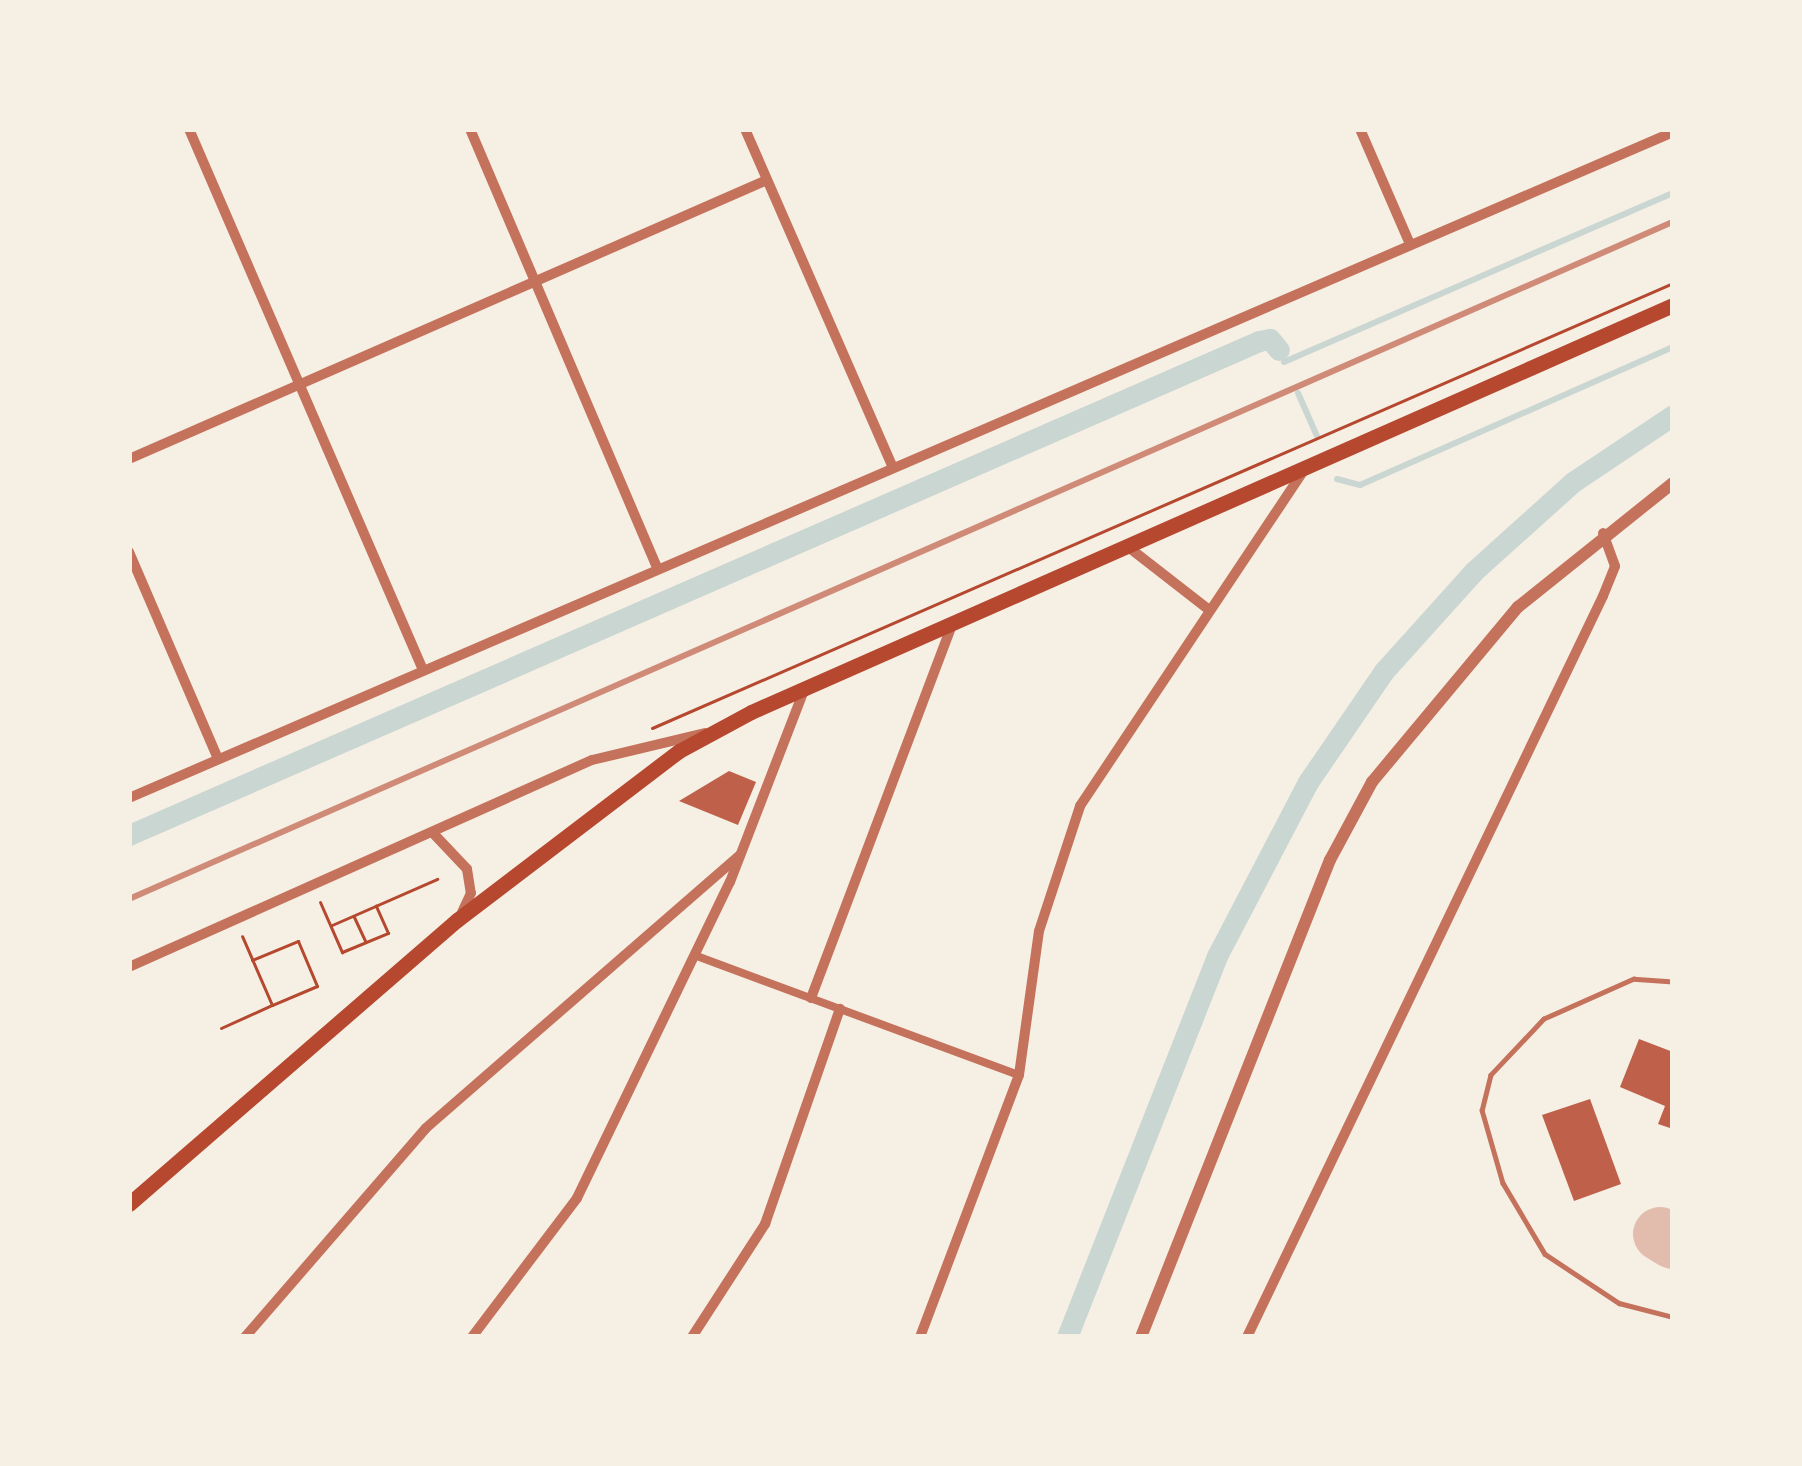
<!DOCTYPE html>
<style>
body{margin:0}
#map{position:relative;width:1802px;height:1466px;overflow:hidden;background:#f6efe4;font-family:"Golos Text",sans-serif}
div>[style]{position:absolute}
.stream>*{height:6px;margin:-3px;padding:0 3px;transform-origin:3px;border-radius:3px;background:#c9d6d2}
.canal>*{height:21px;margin:-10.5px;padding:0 10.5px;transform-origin:10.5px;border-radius:10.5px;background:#c9d6d2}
.taxiway>*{height:54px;margin:-27px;padding:0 27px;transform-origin:27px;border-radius:27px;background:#e2bdae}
.building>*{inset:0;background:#bf614a}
.path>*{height:3px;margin:-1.5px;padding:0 1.5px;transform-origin:1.5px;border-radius:1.5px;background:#b5482f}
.service>*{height:4.5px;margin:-2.25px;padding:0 2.25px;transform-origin:2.25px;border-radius:2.25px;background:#c5725c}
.pedestrian>*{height:8px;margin:-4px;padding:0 4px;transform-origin:4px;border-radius:4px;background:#c5725c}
.minor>*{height:10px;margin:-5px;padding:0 5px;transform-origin:5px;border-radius:5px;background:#c5725c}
.tertiary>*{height:12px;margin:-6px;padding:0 6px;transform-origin:6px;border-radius:6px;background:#c5725c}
.secondary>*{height:15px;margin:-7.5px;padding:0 7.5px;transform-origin:7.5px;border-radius:7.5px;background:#b5482f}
.rail>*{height:6px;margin:-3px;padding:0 3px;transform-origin:3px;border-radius:3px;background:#cf8b77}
span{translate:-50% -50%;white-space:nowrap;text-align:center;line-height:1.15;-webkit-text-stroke:10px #f6efe4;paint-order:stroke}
.frame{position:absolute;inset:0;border:132px solid #f6efe4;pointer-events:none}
</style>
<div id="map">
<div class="stream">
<div style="left:1284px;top:362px;width:424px;rotate:-23.5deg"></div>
<div style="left:1298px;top:393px;width:47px;rotate:66.2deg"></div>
<div style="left:1337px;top:479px;width:24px;rotate:15deg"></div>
<div style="left:1360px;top:485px;width:342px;rotate:-23.8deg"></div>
</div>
<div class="canal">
<div style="left:129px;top:835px;width:1233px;rotate:-23.61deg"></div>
<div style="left:1259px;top:341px;width:11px;rotate:-10deg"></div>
<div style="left:1270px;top:339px;width:14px;rotate:51deg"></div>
<div style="left:1067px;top:1337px;width:409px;rotate:-68.5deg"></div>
<div style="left:1217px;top:956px;width:196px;rotate:-62.4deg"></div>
<div style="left:1308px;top:782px;width:135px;rotate:-55.6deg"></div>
<div style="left:1384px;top:671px;width:133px;rotate:-48deg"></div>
<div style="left:1473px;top:572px;width:135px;rotate:-42deg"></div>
<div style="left:1573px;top:482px;width:120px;rotate:-33.8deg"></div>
</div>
<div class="taxiway">
<div style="left:1660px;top:1234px;width:15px;rotate:32deg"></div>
</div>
<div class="building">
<div style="clip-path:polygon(729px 771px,756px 782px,738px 825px,679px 801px)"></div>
<div style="clip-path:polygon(1639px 1039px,1673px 1052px,1673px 1129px,1658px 1124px,1665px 1106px,1620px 1087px)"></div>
<div style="clip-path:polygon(1590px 1099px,1621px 1184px,1574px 1201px,1542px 1115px)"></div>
</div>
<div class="path">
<div style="left:652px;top:728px;width:1114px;rotate:-23.55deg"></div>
<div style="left:320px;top:902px;width:55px;rotate:66.3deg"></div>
<div style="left:342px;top:952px;width:50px;rotate:-22.4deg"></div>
<div style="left:388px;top:933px;width:30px;rotate:-114deg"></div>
<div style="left:354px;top:917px;width:26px;rotate:65deg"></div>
<div style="left:332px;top:925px;width:115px;rotate:-23.7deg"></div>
<div style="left:252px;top:960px;width:50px;rotate:-22.4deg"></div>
<div style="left:298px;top:941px;width:49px;rotate:67.1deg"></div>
<div style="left:317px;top:986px;width:49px;rotate:157.1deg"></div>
<div style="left:221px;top:1028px;width:56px;rotate:-24.3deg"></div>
<div style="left:272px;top:1005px;width:75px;rotate:-113.5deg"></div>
</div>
<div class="service">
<div style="left:1673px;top:982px;width:39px;rotate:-176deg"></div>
<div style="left:1634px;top:979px;width:98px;rotate:156deg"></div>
<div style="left:1544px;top:1019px;width:77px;rotate:133.4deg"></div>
<div style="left:1491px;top:1075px;width:36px;rotate:104deg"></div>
<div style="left:1482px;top:1110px;width:76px;rotate:74deg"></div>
<div style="left:1503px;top:1183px;width:82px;rotate:59.4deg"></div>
<div style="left:1545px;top:1254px;width:89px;rotate:33.5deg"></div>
<div style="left:1619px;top:1303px;width:56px;rotate:14.5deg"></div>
</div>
<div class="pedestrian">
<div style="left:694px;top:955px;width:346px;rotate:20.3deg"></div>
</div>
<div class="minor">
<div style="left:189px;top:129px;width:589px;rotate:66.61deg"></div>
<div style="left:470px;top:129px;width:477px;rotate:66.9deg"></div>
<div style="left:745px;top:129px;width:368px;rotate:66.4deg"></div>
<div style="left:1360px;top:129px;width:125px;rotate:66.5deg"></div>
<div style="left:129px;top:459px;width:696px;rotate:-23.62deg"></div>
<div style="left:1127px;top:546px;width:103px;rotate:37.9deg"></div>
<div style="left:129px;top:552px;width:225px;rotate:66.7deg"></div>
<div style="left:129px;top:798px;width:1682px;rotate:-23.33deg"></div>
<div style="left:432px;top:832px;width:51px;rotate:46.6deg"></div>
<div style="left:467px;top:869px;width:24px;rotate:81deg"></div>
<div style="left:471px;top:893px;width:21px;rotate:115deg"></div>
<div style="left:129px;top:967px;width:507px;rotate:-24.09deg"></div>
<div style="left:592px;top:760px;width:116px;rotate:-13.4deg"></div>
<div style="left:811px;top:998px;width:401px;rotate:-69.3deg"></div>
<div style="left:245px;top:1337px;width:276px;rotate:-49.1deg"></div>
<div style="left:426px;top:1128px;width:416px;rotate:-41deg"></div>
<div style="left:472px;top:1337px;width:174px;rotate:-52.9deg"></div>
<div style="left:577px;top:1198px;width:351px;rotate:-64.2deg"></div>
<div style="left:730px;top:882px;width:208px;rotate:-68.9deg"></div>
<div style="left:692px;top:1337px;width:135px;rotate:-57.1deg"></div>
<div style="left:765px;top:1224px;width:228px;rotate:-70.8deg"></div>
<div style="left:920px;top:1337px;width:280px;rotate:-69.3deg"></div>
<div style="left:1019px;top:1075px;width:145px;rotate:-82.1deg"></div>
<div style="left:1039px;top:931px;width:132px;rotate:-71.8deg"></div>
<div style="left:1080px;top:806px;width:405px;rotate:-56.3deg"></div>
<div style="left:1247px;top:1337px;width:822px;rotate:-64.34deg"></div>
<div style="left:1603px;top:596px;width:32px;rotate:-68deg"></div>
<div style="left:1615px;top:566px;width:35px;rotate:-110deg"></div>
</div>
<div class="tertiary">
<div style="left:1141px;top:1337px;width:513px;rotate:-68.39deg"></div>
<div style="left:1330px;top:860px;width:89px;rotate:-61.7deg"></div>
<div style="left:1372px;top:782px;width:228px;rotate:-50.2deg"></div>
<div style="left:1518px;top:607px;width:198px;rotate:-38.7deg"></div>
</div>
<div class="secondary">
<div style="left:129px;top:1204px;width:434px;rotate:-40.9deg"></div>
<div style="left:457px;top:920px;width:279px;rotate:-37.3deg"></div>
<div style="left:679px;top:751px;width:82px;rotate:-28.4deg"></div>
<div style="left:751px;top:712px;width:1008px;rotate:-23.82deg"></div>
</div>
<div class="rail">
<div style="left:129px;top:899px;width:1686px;rotate:-23.68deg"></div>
</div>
<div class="frame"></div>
</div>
